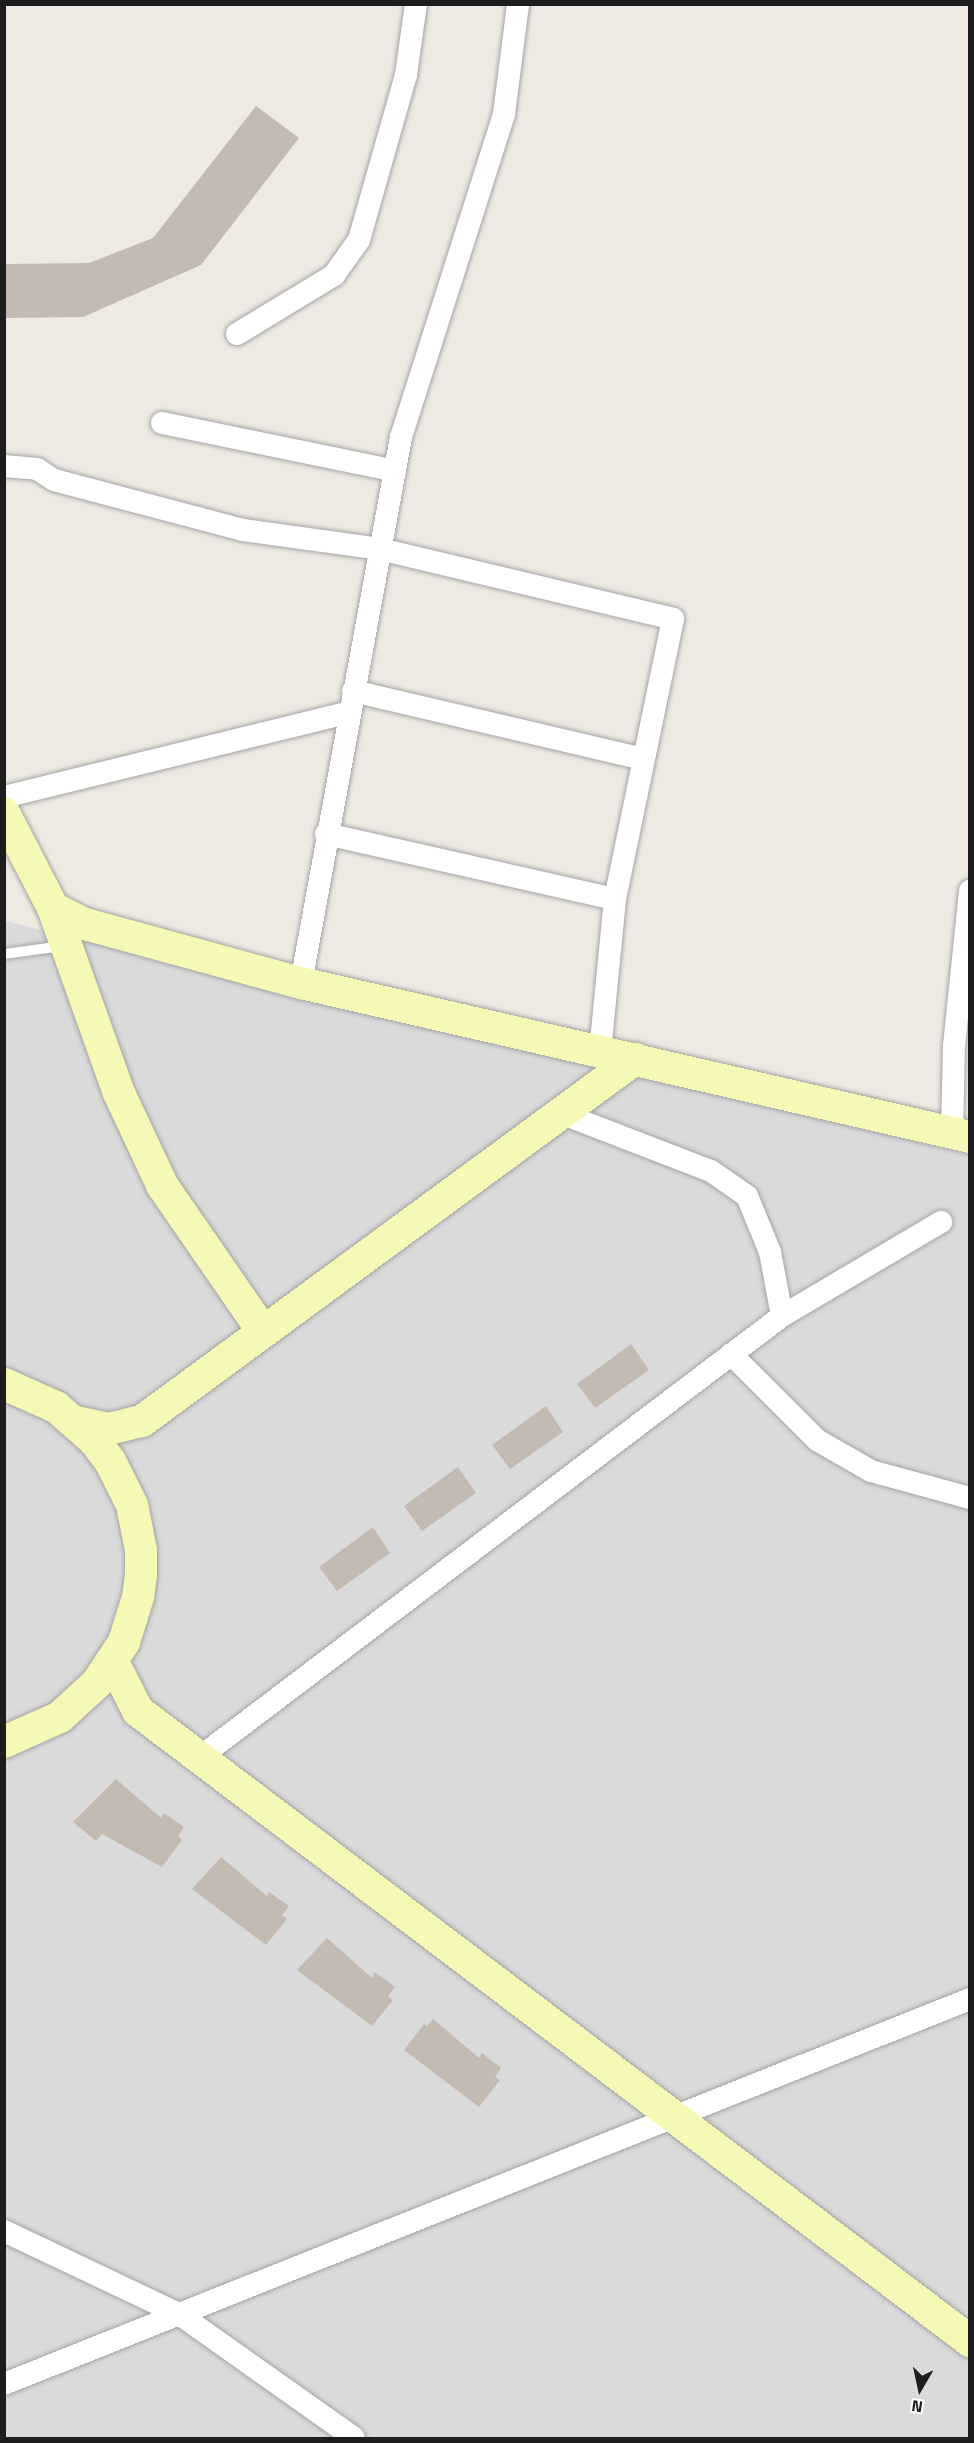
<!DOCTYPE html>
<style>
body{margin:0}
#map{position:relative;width:974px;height:2443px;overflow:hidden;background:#eeeae3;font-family:"Titillium Web",sans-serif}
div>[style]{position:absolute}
.residential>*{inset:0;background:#dbdada}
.building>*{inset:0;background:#c3bab2}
.roads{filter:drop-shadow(0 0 2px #a4a4a4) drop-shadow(0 0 2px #a4a4a4)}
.lane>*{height:10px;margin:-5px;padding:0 5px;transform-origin:5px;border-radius:5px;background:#fff}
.street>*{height:22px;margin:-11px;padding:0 11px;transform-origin:11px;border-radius:11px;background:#fff}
.secondary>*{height:32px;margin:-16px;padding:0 16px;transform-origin:16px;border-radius:16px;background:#f6f9b5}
span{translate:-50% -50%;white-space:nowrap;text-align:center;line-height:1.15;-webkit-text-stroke:4.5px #fff;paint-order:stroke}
.frame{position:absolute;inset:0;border:6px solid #1d1d1d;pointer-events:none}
.north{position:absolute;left:890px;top:2359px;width:60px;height:60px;-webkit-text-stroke:4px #fff;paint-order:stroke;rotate:189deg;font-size:16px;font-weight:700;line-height:24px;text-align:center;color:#1d1d1d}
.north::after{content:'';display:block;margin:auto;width:21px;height:27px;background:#1d1d1d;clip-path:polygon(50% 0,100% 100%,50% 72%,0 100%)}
</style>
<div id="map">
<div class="residential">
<div style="clip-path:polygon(5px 921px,969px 1155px,969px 2438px,5px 2438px)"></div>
</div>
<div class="building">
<div style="clip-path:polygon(256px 106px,299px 138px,201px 265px,83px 317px,4px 318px,4px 264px,89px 263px,153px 238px)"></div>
<div style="clip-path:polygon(631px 1344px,649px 1370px,595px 1408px,577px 1384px)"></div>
<div style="clip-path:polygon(546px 1406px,563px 1432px,510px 1469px,492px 1445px)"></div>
<div style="clip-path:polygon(458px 1467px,476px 1493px,422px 1531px,404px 1506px)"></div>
<div style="clip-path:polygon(373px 1527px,390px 1553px,337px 1591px,319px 1567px)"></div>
<div style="clip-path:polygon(116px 1779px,161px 1818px,164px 1813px,184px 1827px,178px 1836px,182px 1840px,162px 1867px,102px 1834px,96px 1841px,73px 1822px)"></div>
<div style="clip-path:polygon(221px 1857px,267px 1896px,269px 1892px,289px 1906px,282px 1915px,287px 1919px,266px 1945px,192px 1889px)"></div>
<div style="clip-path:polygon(327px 1938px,372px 1978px,375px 1972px,395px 1987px,388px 1996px,393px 2000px,372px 2026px,297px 1970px)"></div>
<div style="clip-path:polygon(433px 2019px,479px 2058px,482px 2053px,501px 2068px,495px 2077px,500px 2080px,479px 2107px,404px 2050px,424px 2024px,427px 2026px)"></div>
</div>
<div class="roads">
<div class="lane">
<div style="left:4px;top:954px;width:60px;rotate:-7.7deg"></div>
</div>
<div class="street">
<div style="left:237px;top:334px;width:114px;rotate:-31.3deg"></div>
<div style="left:334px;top:275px;width:43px;rotate:-54.5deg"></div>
<div style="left:359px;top:240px;width:172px;rotate:-74.1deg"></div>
<div style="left:406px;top:75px;width:72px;rotate:-82deg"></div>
<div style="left:162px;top:423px;width:238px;rotate:11.6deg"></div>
<div style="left:4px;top:466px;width:33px;rotate:5deg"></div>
<div style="left:37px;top:469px;width:20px;rotate:33deg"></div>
<div style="left:54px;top:480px;width:196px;rotate:14.8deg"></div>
<div style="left:243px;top:530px;width:138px;rotate:7.9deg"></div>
<div style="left:380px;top:549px;width:301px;rotate:13.4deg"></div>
<div style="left:673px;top:619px;width:286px;rotate:101.7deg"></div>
<div style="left:615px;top:899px;width:153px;rotate:95.6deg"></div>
<div style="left:353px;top:691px;width:298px;rotate:13.2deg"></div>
<div style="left:4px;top:797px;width:355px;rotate:-13.8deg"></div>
<div style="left:326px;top:834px;width:296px;rotate:12.7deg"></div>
<div style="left:301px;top:983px;width:555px;rotate:-79.62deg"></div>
<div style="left:401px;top:437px;width:339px;rotate:-72.3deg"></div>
<div style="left:504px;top:114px;width:111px;rotate:-82.7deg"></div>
<div style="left:563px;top:1114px;width:159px;rotate:21.1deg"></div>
<div style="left:711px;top:1171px;width:44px;rotate:34.8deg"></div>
<div style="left:747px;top:1196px;width:61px;rotate:67.7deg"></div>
<div style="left:770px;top:1252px;width:65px;rotate:79.4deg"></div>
<div style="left:952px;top:1133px;width:87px;rotate:-88.7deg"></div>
<div style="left:954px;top:1046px;width:156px;rotate:-84.1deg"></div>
<div style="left:731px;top:1354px;width:122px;rotate:45deg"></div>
<div style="left:817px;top:1440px;width:62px;rotate:29.9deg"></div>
<div style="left:871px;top:1471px;width:103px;rotate:15.3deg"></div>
<div style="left:200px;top:1757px;width:730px;rotate:-37.15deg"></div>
<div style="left:782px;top:1316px;width:185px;rotate:-30.6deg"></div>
<div style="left:4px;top:2231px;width:194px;rotate:25.4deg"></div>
<div style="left:179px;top:2314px;width:214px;rotate:35.3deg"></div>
<div style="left:4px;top:2384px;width:1040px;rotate:-21.73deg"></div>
</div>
<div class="secondary">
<div style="left:4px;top:813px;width:107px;rotate:62.7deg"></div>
<div style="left:53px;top:908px;width:196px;rotate:70.4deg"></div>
<div style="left:119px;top:1093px;width:102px;rotate:64.9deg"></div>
<div style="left:162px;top:1185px;width:176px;rotate:55.4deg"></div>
<div style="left:53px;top:908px;width:36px;rotate:27deg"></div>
<div style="left:85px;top:924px;width:224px;rotate:15.3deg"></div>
<div style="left:301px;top:983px;width:686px;rotate:12.96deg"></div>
<div style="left:4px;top:1384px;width:57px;rotate:23.9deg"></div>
<div style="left:56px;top:1407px;width:50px;rotate:41deg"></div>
<div style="left:94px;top:1440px;width:26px;rotate:53deg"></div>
<div style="left:110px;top:1461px;width:49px;rotate:63.4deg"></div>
<div style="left:132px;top:1505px;width:46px;rotate:78.7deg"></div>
<div style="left:141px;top:1550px;width:24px;rotate:90deg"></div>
<div style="left:141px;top:1574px;width:23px;rotate:97deg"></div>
<div style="left:138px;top:1597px;width:47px;rotate:107.3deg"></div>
<div style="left:124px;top:1642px;width:49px;rotate:123.4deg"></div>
<div style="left:97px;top:1683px;width:50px;rotate:137.4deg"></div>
<div style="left:60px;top:1717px;width:61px;rotate:155.9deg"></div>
<div style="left:76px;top:1422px;width:34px;rotate:12deg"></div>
<div style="left:109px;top:1429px;width:34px;rotate:-14deg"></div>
<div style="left:142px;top:1421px;width:612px;rotate:-36.29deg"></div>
<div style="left:113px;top:1662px;width:55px;rotate:63deg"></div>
<div style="left:138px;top:1711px;width:1044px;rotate:37.13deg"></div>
</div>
</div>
<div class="frame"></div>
<div class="north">N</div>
</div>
